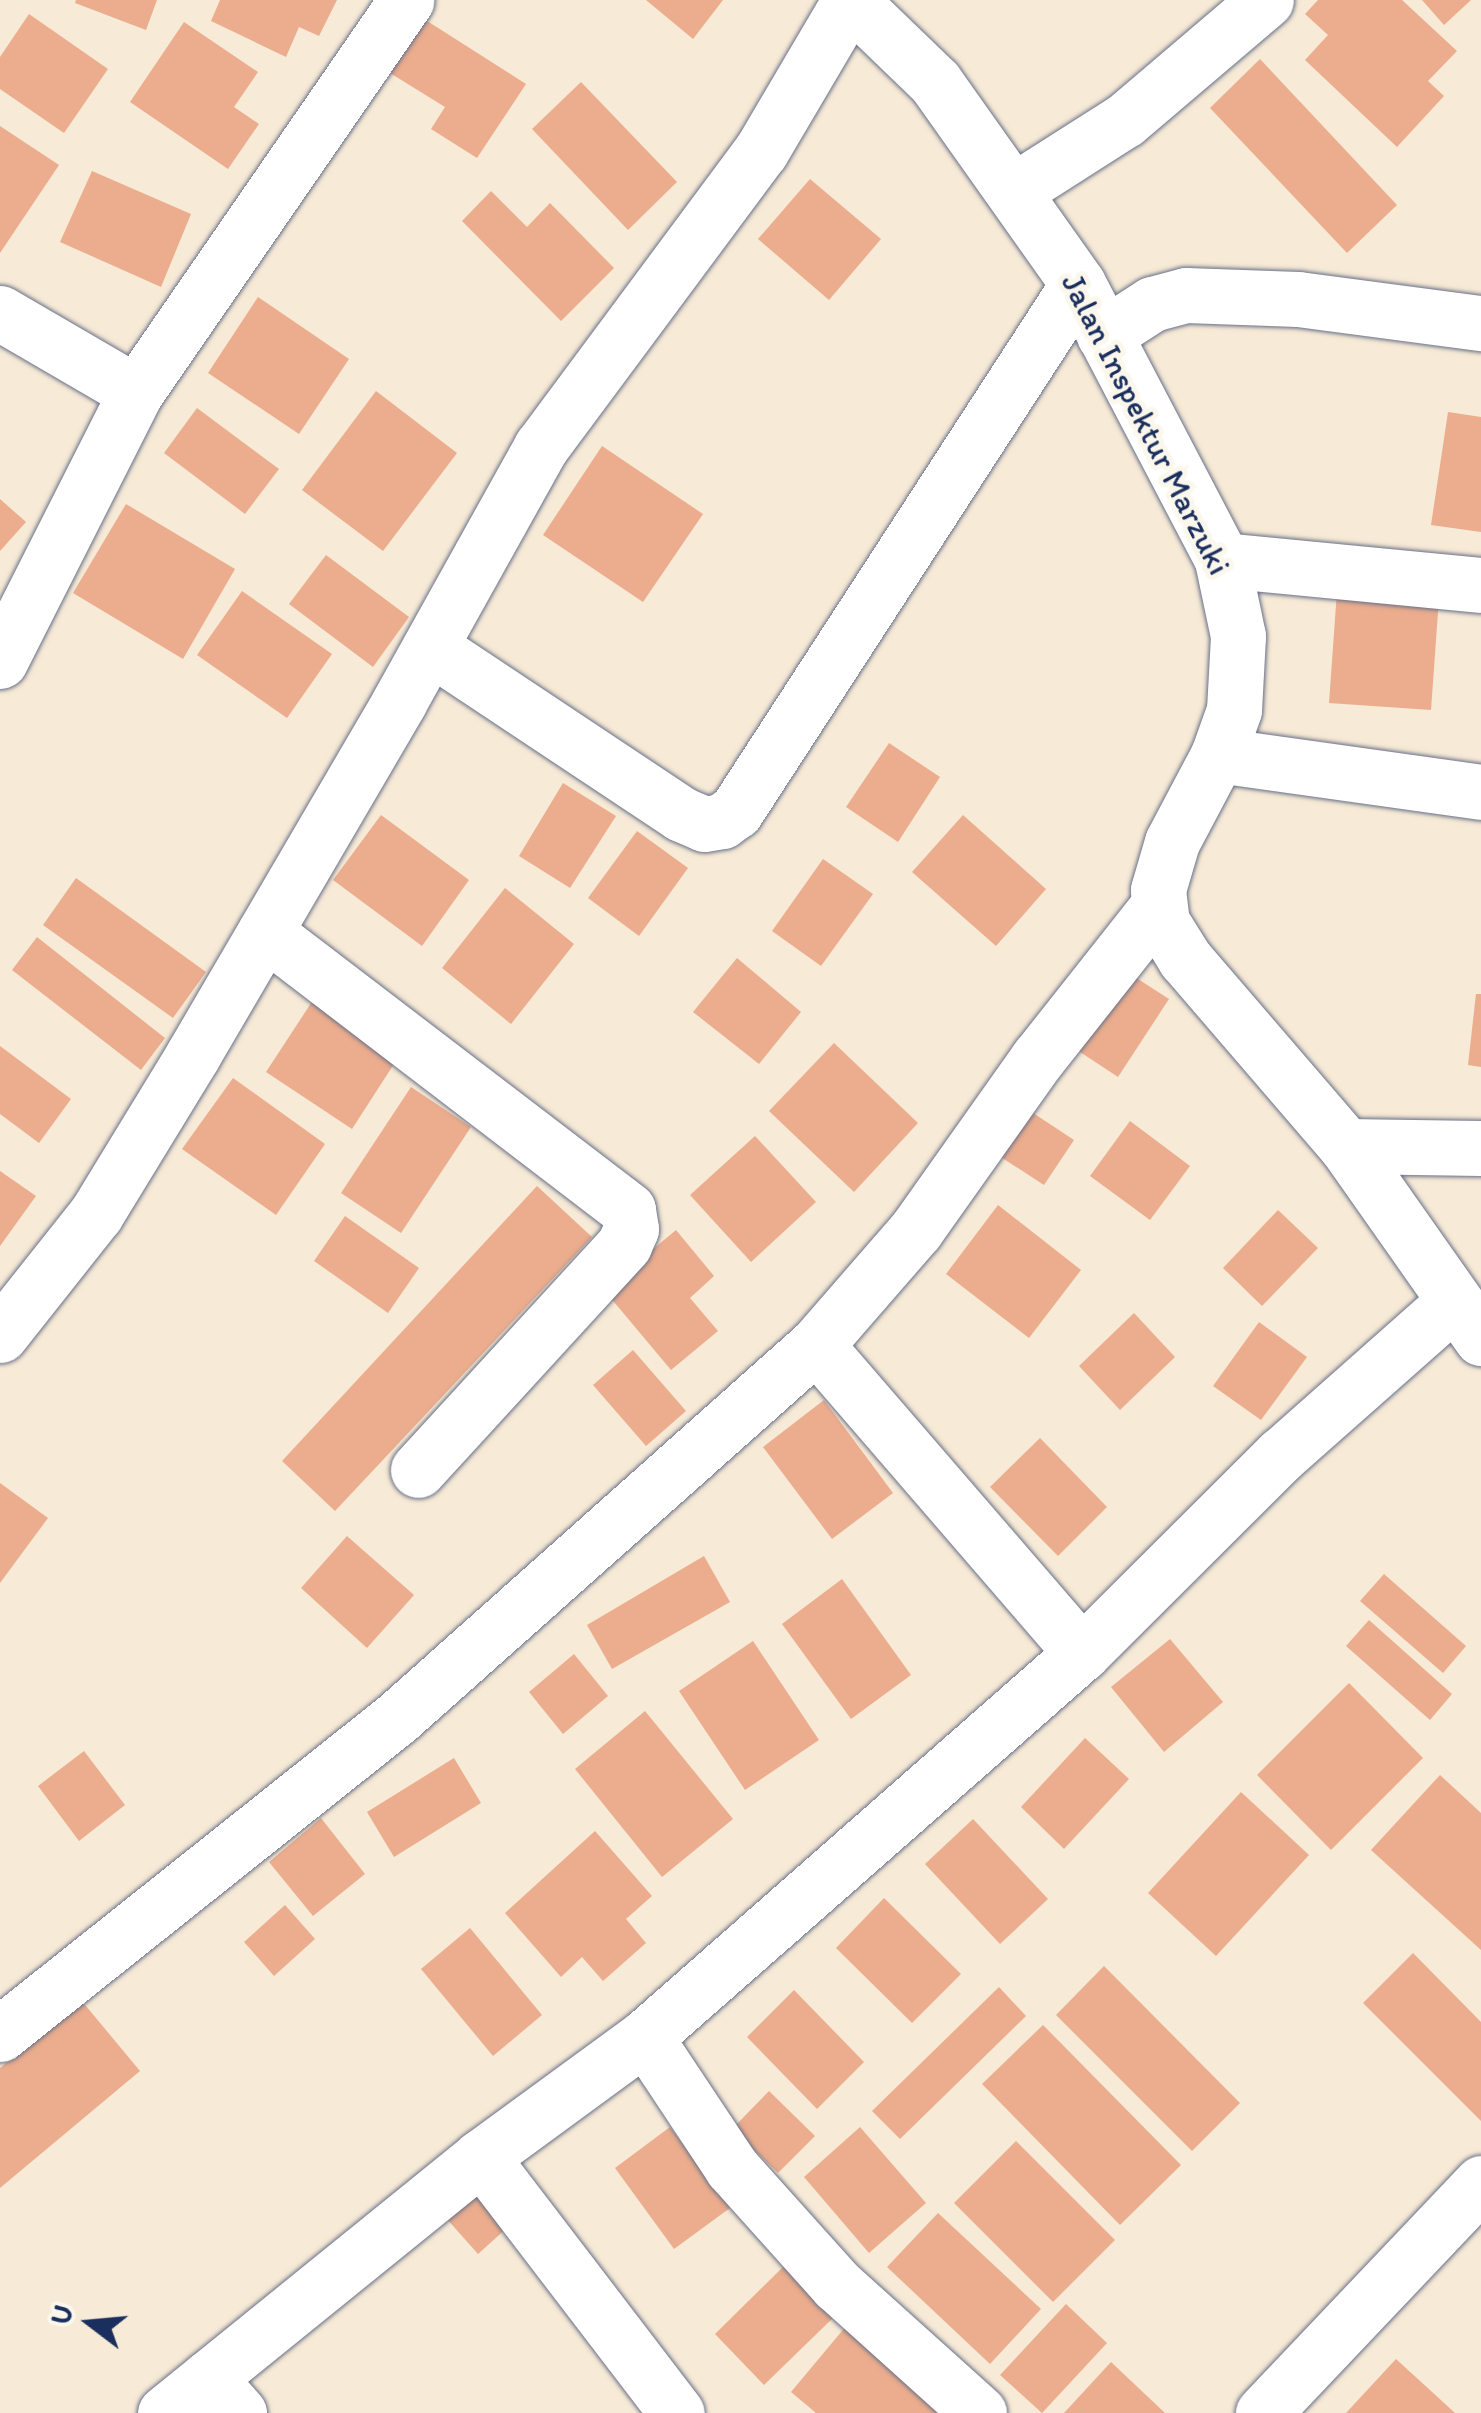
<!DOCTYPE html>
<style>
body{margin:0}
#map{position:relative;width:1481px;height:2413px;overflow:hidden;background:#f7ead6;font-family:Itim,sans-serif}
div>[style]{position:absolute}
.building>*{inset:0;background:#ebad8d}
.roads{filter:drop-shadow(0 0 2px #687088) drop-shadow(0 0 2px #687088)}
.minor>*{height:55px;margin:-27.5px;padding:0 27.5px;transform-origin:27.5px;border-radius:27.5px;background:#fff}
span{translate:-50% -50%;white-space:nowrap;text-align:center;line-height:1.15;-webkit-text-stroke:10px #fbf7ec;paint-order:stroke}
.street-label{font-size:32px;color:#1b2f5e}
.north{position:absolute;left:40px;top:2273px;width:100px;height:100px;-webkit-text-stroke:8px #fbf7ec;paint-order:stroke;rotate:286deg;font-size:28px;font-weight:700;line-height:40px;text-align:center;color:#1b2f5e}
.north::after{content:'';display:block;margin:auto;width:35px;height:45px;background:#1b2f5e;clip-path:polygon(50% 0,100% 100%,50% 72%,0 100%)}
</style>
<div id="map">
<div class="building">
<div style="clip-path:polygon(76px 0,157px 0,146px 30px,75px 3px)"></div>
<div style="clip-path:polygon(220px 0,337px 0,319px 36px,299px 27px,286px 57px,211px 21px)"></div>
<div style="clip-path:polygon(646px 0,723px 0,693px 39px)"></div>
<div style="clip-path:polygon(1318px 0,1402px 0,1457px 51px,1428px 81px,1444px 96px,1397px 147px,1305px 60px,1328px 35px,1305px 14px)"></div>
<div style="clip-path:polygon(1422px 0,1471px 0,1444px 25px)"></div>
<div style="clip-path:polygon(29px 14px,108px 69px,64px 133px,0 89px,0 57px)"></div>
<div style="clip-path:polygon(424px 19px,526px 84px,477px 158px,431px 129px,445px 107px,390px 73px)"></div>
<div style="clip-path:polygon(184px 22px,258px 72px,234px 107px,259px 124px,228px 169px,130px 102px)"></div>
<div style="clip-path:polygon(1260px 59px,1397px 205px,1347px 253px,1210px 108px)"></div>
<div style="clip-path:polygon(581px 82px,677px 182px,628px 230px,532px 129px)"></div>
<div style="clip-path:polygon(0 126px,59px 165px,0 253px)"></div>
<div style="clip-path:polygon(92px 171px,191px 214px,161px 287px,60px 242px)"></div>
<div style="clip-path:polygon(810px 179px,881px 239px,829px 300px,758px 239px)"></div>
<div style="clip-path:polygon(491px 191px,527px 227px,550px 203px,614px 268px,561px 321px,462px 221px)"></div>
<div style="clip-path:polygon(258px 297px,349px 359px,299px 434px,208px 373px)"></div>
<div style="clip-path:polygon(376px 391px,457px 453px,383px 551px,302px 490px)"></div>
<div style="clip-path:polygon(197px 408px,279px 469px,245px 514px,164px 453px)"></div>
<div style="clip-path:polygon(1448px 412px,1481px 417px,1481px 532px,1431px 525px)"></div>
<div style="clip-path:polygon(602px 446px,703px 514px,643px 602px,543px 535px)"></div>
<div style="clip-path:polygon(0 499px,26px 522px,0 551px)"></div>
<div style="clip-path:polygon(126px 504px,235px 569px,183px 659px,73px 593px)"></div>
<div style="clip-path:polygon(326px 555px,409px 617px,373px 667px,289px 604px)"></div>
<div style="clip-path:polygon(242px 591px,332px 654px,287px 718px,197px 655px)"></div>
<div style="clip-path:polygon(1337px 591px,1439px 598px,1431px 710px,1329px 703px)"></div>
<div style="clip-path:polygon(889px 743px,940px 777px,898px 842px,846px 807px)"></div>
<div style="clip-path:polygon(563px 783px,616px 816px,570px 888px,519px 856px)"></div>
<div style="clip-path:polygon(381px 815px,469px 880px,422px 946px,333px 880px)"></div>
<div style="clip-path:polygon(963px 815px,1046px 889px,996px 946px,912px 872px)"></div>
<div style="clip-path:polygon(637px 831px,688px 868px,639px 936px,588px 898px)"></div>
<div style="clip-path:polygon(823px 859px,873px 894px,821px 966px,772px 931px)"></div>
<div style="clip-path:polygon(76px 878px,206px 972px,173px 1018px,43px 925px)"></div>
<div style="clip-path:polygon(505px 888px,574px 944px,511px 1024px,442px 968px)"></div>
<div style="clip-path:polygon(37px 937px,165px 1038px,141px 1070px,12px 970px)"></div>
<div style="clip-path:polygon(737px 958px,801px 1012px,759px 1064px,693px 1012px)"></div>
<div style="clip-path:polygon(1121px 968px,1169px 999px,1118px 1077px,1071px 1046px)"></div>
<div style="clip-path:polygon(317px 994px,403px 1050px,352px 1129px,266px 1072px)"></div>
<div style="clip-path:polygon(1476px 994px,1481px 994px,1481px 1067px,1468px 1065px)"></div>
<div style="clip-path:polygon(834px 1043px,918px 1123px,854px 1192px,769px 1111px)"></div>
<div style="clip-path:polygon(0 1046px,71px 1099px,39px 1143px,0 1114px)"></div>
<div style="clip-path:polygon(233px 1078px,325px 1144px,276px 1215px,182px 1149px)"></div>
<div style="clip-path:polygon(411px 1087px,471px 1127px,401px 1233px,341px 1193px)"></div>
<div style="clip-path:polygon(1021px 1105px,1074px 1140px,1044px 1185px,990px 1150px)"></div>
<div style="clip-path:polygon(1130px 1121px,1190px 1166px,1150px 1220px,1090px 1176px)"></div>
<div style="clip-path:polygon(755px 1136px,816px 1202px,751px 1262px,690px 1195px)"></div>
<div style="clip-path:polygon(0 1171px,36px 1196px,0 1246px)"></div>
<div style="clip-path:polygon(537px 1186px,592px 1237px,335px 1511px,282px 1461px)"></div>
<div style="clip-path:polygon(998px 1205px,1081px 1270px,1029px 1338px,946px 1274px)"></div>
<div style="clip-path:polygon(1278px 1210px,1318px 1248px,1262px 1306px,1223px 1268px)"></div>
<div style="clip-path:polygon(345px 1216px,419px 1268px,388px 1313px,314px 1261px)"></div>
<div style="clip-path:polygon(676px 1230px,714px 1276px,690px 1298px,718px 1331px,671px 1370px,604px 1290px)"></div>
<div style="clip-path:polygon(1134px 1313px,1175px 1357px,1120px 1410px,1079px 1366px)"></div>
<div style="clip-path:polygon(1259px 1322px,1307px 1357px,1261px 1420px,1213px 1386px)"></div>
<div style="clip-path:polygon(633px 1350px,686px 1411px,646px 1446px,593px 1385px)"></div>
<div style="clip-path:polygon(824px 1400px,893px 1493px,832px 1539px,763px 1447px)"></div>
<div style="clip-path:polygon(1040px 1438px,1107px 1507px,1058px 1556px,990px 1487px)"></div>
<div style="clip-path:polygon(0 1483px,48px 1518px,0 1583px)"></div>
<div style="clip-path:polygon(347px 1536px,414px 1595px,367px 1648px,301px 1588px)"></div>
<div style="clip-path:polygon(704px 1556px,730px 1602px,612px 1669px,587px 1625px)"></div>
<div style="clip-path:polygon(1384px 1574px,1466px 1646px,1443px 1673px,1360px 1601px)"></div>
<div style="clip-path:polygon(842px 1579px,911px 1675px,851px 1719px,782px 1624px)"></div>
<div style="clip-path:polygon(1369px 1620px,1452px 1694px,1430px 1720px,1346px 1646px)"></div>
<div style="clip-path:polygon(1170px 1639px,1223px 1702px,1164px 1752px,1111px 1687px)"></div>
<div style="clip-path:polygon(753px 1641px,819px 1740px,745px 1790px,679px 1691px)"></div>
<div style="clip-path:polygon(574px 1654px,608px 1696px,563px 1734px,529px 1692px)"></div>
<div style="clip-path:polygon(1349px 1683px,1423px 1758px,1331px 1850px,1257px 1775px)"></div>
<div style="clip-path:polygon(645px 1711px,733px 1819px,662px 1877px,575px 1769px)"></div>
<div style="clip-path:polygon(1085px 1738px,1129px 1779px,1064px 1849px,1021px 1807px)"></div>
<div style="clip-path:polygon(84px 1751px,125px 1805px,79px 1841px,38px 1786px)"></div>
<div style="clip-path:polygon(454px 1758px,481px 1803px,394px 1857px,367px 1812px)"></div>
<div style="clip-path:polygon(1440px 1775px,1481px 1813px,1481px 1950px,1371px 1850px)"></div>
<div style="clip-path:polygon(1241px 1792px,1309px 1855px,1216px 1956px,1148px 1893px)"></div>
<div style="clip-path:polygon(321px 1818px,365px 1874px,313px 1916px,269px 1862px)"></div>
<div style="clip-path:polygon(973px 1819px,1048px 1899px,1000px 1944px,925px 1864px)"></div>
<div style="clip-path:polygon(595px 1831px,652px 1896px,626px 1919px,646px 1943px,603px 1981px,582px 1957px,561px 1977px,505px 1913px)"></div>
<div style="clip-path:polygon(884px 1898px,961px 1974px,912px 2023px,836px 1948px)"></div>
<div style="clip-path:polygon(285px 1905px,315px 1939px,274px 1976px,244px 1942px)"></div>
<div style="clip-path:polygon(470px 1928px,542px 2015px,493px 2056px,421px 1969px)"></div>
<div style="clip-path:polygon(1413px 1953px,1481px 2022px,1481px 2121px,1363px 2003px)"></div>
<div style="clip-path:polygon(1104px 1966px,1240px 2103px,1192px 2151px,1056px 2015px)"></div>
<div style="clip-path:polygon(999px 1987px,1026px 2016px,900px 2139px,872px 2111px)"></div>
<div style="clip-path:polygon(794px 1990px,864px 2062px,817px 2109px,747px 2037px)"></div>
<div style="clip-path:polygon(81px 2000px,140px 2071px,0 2188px,0 2068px)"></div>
<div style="clip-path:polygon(1043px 2025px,1181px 2165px,1120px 2225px,982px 2084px)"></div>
<div style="clip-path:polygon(769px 2091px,815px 2136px,778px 2173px,732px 2129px)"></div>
<div style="clip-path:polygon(670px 2127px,730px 2208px,674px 2249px,615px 2168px)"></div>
<div style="clip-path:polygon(860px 2127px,926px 2203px,869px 2253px,804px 2177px)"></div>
<div style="clip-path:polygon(1016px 2141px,1115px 2240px,1053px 2302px,954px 2203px)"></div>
<div style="clip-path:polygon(479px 2172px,518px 2218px,478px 2254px,438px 2209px)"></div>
<div style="clip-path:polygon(938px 2213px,1041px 2309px,990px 2364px,887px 2267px)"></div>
<div style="clip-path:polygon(787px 2263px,837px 2314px,764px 2385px,715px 2334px)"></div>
<div style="clip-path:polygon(1066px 2304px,1107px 2343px,1042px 2413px,1000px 2375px)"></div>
<div style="clip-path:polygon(847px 2325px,940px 2413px,816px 2413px,791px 2392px)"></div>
<div style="clip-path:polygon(1396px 2359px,1455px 2413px,1346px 2413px)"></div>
<div style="clip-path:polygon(1111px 2362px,1165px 2413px,1064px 2413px)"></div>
</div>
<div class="roads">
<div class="minor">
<div style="left:850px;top:0;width:118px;rotate:44deg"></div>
<div style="left:935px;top:82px;width:247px;rotate:54.7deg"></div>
<div style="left:1078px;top:284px;width:311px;rotate:62.4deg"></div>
<div style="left:1222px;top:560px;width:78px;rotate:78.1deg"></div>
<div style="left:1238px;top:636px;width:74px;rotate:93.1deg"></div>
<div style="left:1234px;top:710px;width:48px;rotate:109.6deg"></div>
<div style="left:1218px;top:755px;width:98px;rotate:117.9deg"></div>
<div style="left:1172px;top:842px;width:50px;rotate:106.3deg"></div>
<div style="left:1158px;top:890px;width:32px;rotate:83deg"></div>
<div style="left:1162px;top:922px;width:44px;rotate:58.1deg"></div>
<div style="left:1185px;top:959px;width:247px;rotate:49.3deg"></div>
<div style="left:1346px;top:1146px;width:235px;rotate:54.9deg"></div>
<div style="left:1015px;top:190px;width:130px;rotate:-32.5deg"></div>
<div style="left:1125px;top:120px;width:185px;rotate:-40.4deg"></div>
<div style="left:0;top:313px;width:157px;rotate:30.2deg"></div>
<div style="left:1104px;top:335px;width:57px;rotate:-32.9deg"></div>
<div style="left:1152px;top:304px;width:35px;rotate:-15deg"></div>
<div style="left:1186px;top:295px;width:112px;rotate:2deg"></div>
<div style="left:1298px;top:299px;width:185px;rotate:7.5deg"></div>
<div style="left:1222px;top:560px;width:260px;rotate:5.5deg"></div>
<div style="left:430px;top:647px;width:301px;rotate:33.6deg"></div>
<div style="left:681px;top:814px;width:25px;rotate:23deg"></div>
<div style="left:704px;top:824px;width:18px;rotate:-9deg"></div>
<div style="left:722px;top:821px;width:17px;rotate:-36deg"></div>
<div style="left:736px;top:811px;width:628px;rotate:-57.02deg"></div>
<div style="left:0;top:661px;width:301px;rotate:-63.2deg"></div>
<div style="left:136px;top:392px;width:476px;rotate:-55.4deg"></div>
<div style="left:1218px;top:755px;width:266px;rotate:8deg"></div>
<div style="left:265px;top:932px;width:457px;rotate:37.4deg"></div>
<div style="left:628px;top:1210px;width:19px;rotate:81deg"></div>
<div style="left:631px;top:1229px;width:17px;rotate:114deg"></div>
<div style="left:624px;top:1245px;width:305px;rotate:132.5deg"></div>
<div style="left:1346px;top:1146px;width:135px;rotate:0.8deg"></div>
<div style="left:0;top:1335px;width:154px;rotate:-51.6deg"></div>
<div style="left:96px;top:1214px;width:186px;rotate:-58.6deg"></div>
<div style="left:193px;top:1055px;width:409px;rotate:-59.7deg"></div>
<div style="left:399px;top:702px;width:292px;rotate:-60.9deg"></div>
<div style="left:541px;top:447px;width:369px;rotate:-53.4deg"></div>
<div style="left:761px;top:151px;width:175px;rotate:-59.5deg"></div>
<div style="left:816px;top:1345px;width:407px;rotate:49.2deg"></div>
<div style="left:0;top:2034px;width:507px;rotate:-38.52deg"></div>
<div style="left:397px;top:1718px;width:561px;rotate:-41.68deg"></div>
<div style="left:816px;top:1345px;width:152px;rotate:-49deg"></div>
<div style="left:916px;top:1230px;width:211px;rotate:-54.7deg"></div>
<div style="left:1038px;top:1058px;width:194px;rotate:-51.7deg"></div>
<div style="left:645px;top:2037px;width:157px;rotate:56.4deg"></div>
<div style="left:732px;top:2168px;width:157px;rotate:48.1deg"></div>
<div style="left:837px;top:2285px;width:191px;rotate:42deg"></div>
<div style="left:481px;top:2157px;width:322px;rotate:52.6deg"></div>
<div style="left:208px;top:2378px;width:47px;rotate:48.5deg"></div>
<div style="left:165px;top:2413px;width:407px;rotate:-39deg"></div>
<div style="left:481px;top:2157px;width:203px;rotate:-36.2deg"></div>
<div style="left:645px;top:2037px;width:582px;rotate:-41.31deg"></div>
<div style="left:1082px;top:1653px;width:281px;rotate:-44.9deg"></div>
<div style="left:1281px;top:1455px;width:231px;rotate:-41.5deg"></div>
<div style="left:1263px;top:2413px;width:317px;rotate:-46.5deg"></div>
</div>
</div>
<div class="street-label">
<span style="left:1146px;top:424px;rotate:63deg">Jalan Inspektur Marzuki</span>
</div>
<div class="north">U</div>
</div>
